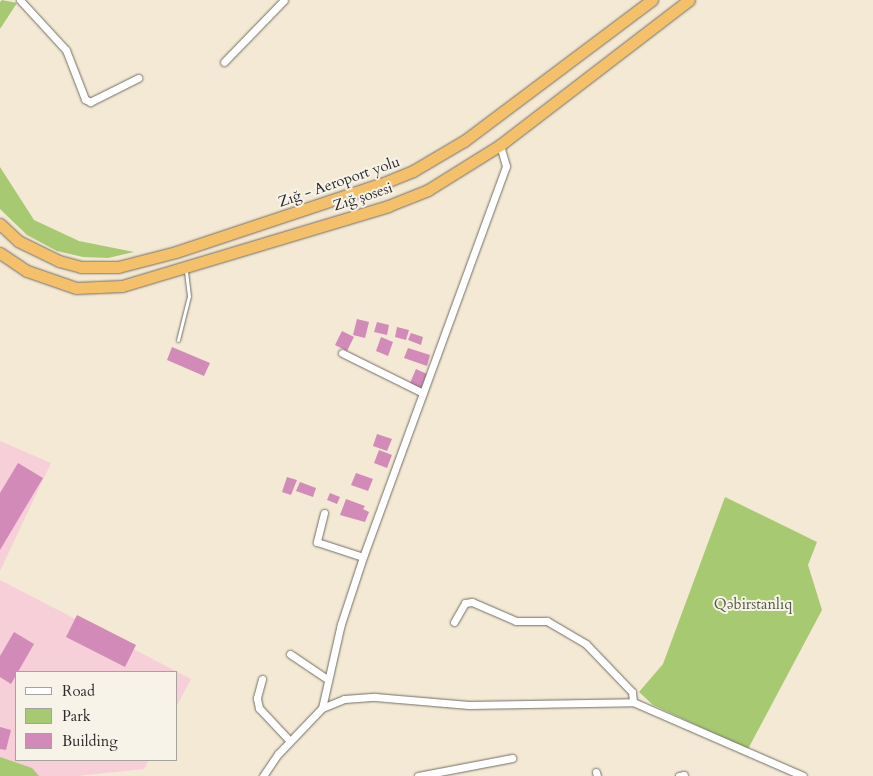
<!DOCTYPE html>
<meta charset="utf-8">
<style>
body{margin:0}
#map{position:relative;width:873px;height:776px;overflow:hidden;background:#f4e9d4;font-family:Cardo,serif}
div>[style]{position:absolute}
.built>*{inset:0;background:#f6cfd8}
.green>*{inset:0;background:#a6c972}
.building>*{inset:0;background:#d28ab9}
.roads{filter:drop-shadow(0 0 1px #716e66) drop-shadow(0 0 1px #716e66)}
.service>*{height:3px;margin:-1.5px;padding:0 1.5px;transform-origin:1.5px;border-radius:1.5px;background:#fff}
.minor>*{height:7px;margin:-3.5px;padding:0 3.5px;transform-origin:3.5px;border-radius:3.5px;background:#fff}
.trunk>*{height:11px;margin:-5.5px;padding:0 5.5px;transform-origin:5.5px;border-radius:5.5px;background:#f4c16a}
span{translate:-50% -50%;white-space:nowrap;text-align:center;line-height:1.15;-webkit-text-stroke:4px #f7f3e8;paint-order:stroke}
.street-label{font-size:15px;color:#2b2b2b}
.park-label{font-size:15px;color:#505a40}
.legend{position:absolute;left:15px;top:671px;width:162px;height:90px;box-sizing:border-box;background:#f7f3e8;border:1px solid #a5a39c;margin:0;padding:6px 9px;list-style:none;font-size:15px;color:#2b2b2b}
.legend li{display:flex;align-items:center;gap:10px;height:25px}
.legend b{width:25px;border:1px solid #a5a39c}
</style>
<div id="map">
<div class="built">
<div style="clip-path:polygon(0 441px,51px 463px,0 571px)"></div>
<div style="clip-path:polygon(0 580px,191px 679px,176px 707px,176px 672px,16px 672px,16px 760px,149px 760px,144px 769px,77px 776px,0 776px)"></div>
</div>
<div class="green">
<div style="clip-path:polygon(2px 0,17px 3px,0 29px,0 2px)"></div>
<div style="clip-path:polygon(0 167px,34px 220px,79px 241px,134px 252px,108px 258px,83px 257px,57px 251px,27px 235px,0 209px)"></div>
<div style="clip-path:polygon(725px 497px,817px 542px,808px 565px,822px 610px,748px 749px,653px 705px,639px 692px,663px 664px)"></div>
<div style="clip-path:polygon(0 757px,32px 768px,39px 776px,0 776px)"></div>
</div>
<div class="building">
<div style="clip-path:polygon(357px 319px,369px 322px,365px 338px,353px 335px)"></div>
<div style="clip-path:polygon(377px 322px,389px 325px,387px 335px,374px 332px)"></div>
<div style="clip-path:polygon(397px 327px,409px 330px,406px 340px,395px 337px)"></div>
<div style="clip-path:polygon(342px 331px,354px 337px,347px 351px,335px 345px)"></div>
<div style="clip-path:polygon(411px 333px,423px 337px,421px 345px,408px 340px)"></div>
<div style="clip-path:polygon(381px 337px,393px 342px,388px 356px,376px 351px)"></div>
<div style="clip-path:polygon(172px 347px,210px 363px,204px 376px,167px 360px)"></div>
<div style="clip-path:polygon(408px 348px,430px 355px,427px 366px,404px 358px)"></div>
<div style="clip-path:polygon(416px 369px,427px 374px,421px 388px,410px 383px)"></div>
<div style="clip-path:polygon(377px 434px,392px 439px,387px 451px,373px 446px)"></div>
<div style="clip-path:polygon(379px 450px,392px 455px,387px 468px,374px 463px)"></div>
<div style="clip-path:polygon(18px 463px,43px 478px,0 550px,0 493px)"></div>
<div style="clip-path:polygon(356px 473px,373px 479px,368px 491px,351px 485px)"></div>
<div style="clip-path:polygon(287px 477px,297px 480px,291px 495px,282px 492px)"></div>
<div style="clip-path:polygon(300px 482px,316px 488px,313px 497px,296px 491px)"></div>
<div style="clip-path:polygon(330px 493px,340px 497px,337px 504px,327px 500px)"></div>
<div style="clip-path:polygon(346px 499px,365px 506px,363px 509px,369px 512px,365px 522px,340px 515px)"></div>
<div style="clip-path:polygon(77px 615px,136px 645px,125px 667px,66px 637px)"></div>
<div style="clip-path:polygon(14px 632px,34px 644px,11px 684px,0 677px,0 656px)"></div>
<div style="clip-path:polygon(0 727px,11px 730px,6px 750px,0 749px)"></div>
</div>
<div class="roads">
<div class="service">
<div style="left:178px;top:340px;width:45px;rotate:-76deg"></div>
<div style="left:189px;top:296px;width:26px;rotate:-97deg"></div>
</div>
<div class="minor">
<div style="left:20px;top:0;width:68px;rotate:47.4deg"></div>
<div style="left:66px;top:50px;width:53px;rotate:68.8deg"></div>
<div style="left:85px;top:99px;width:6px;rotate:31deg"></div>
<div style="left:90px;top:102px;width:54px;rotate:-26.6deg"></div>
<div style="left:224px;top:62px;width:86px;rotate:-45.9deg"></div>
<div style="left:342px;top:353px;width:90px;rotate:26.3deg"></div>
<div style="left:324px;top:513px;width:30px;rotate:104deg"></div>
<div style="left:317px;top:542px;width:48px;rotate:18.1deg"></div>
<div style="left:454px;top:622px;width:22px;rotate:-60deg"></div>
<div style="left:465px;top:603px;width:7px;rotate:-8deg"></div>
<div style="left:472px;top:602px;width:48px;rotate:23.4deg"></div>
<div style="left:516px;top:621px;width:31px"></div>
<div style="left:547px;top:621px;width:45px;rotate:30.5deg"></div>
<div style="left:586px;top:644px;width:66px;rotate:46.2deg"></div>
<div style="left:632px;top:692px;width:10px;rotate:84deg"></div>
<div style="left:290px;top:654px;width:45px;rotate:34deg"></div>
<div style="left:262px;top:679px;width:20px;rotate:105deg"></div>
<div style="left:257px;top:698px;width:10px;rotate:79deg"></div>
<div style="left:259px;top:708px;width:45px;rotate:46.8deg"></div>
<div style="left:322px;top:708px;width:24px;rotate:-22deg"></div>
<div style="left:344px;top:699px;width:31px;rotate:-4deg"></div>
<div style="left:375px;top:697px;width:94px;rotate:4.9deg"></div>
<div style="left:469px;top:705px;width:164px;rotate:-1deg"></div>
<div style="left:633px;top:702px;width:185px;rotate:23.5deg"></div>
<div style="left:596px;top:772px;width:4px;rotate:76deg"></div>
<div style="left:263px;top:776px;width:27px;rotate:-56deg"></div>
<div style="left:278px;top:754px;width:64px;rotate:-46.3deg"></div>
<div style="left:322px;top:708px;width:86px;rotate:-77.3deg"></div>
<div style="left:341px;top:624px;width:71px;rotate:-71.8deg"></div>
<div style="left:363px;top:557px;width:416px;rotate:-69.9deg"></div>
<div style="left:506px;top:166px;width:22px;rotate:-106deg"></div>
<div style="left:418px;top:776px;width:96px;rotate:-10.8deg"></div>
<div style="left:679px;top:776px;width:5px;rotate:-11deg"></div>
</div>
<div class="trunk">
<div style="left:0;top:224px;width:25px;rotate:43deg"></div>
<div style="left:18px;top:241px;width:46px;rotate:26deg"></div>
<div style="left:59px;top:261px;width:23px;rotate:15deg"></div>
<div style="left:81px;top:267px;width:37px"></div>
<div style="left:118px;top:267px;width:60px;rotate:-14.5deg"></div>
<div style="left:176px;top:252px;width:216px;rotate:-18.4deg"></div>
<div style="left:381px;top:184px;width:35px;rotate:-22deg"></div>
<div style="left:413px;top:171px;width:59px;rotate:-30.5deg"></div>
<div style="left:464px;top:141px;width:235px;rotate:-36.9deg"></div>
<div style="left:0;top:253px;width:32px;rotate:34deg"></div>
<div style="left:27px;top:271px;width:52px;rotate:19.1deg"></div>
<div style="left:76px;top:288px;width:46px;rotate:-2.5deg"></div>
<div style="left:122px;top:286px;width:278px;rotate:-16.7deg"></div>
<div style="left:388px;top:206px;width:43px;rotate:-21.8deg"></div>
<div style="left:428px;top:190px;width:85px;rotate:-32deg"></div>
<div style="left:500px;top:145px;width:238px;rotate:-37.5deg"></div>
</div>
</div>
<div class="street-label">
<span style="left:339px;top:182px;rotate:-19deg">Zığ - Aeroport yolu</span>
<span style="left:363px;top:197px;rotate:-18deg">Zığ şosesi</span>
</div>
<div class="park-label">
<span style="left:753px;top:605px">Qəbirstanlıq</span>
</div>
<ul class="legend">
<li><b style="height:6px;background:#fff"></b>Road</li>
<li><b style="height:14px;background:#a6c972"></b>Park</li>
<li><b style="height:14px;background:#d28ab9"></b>Building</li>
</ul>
</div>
